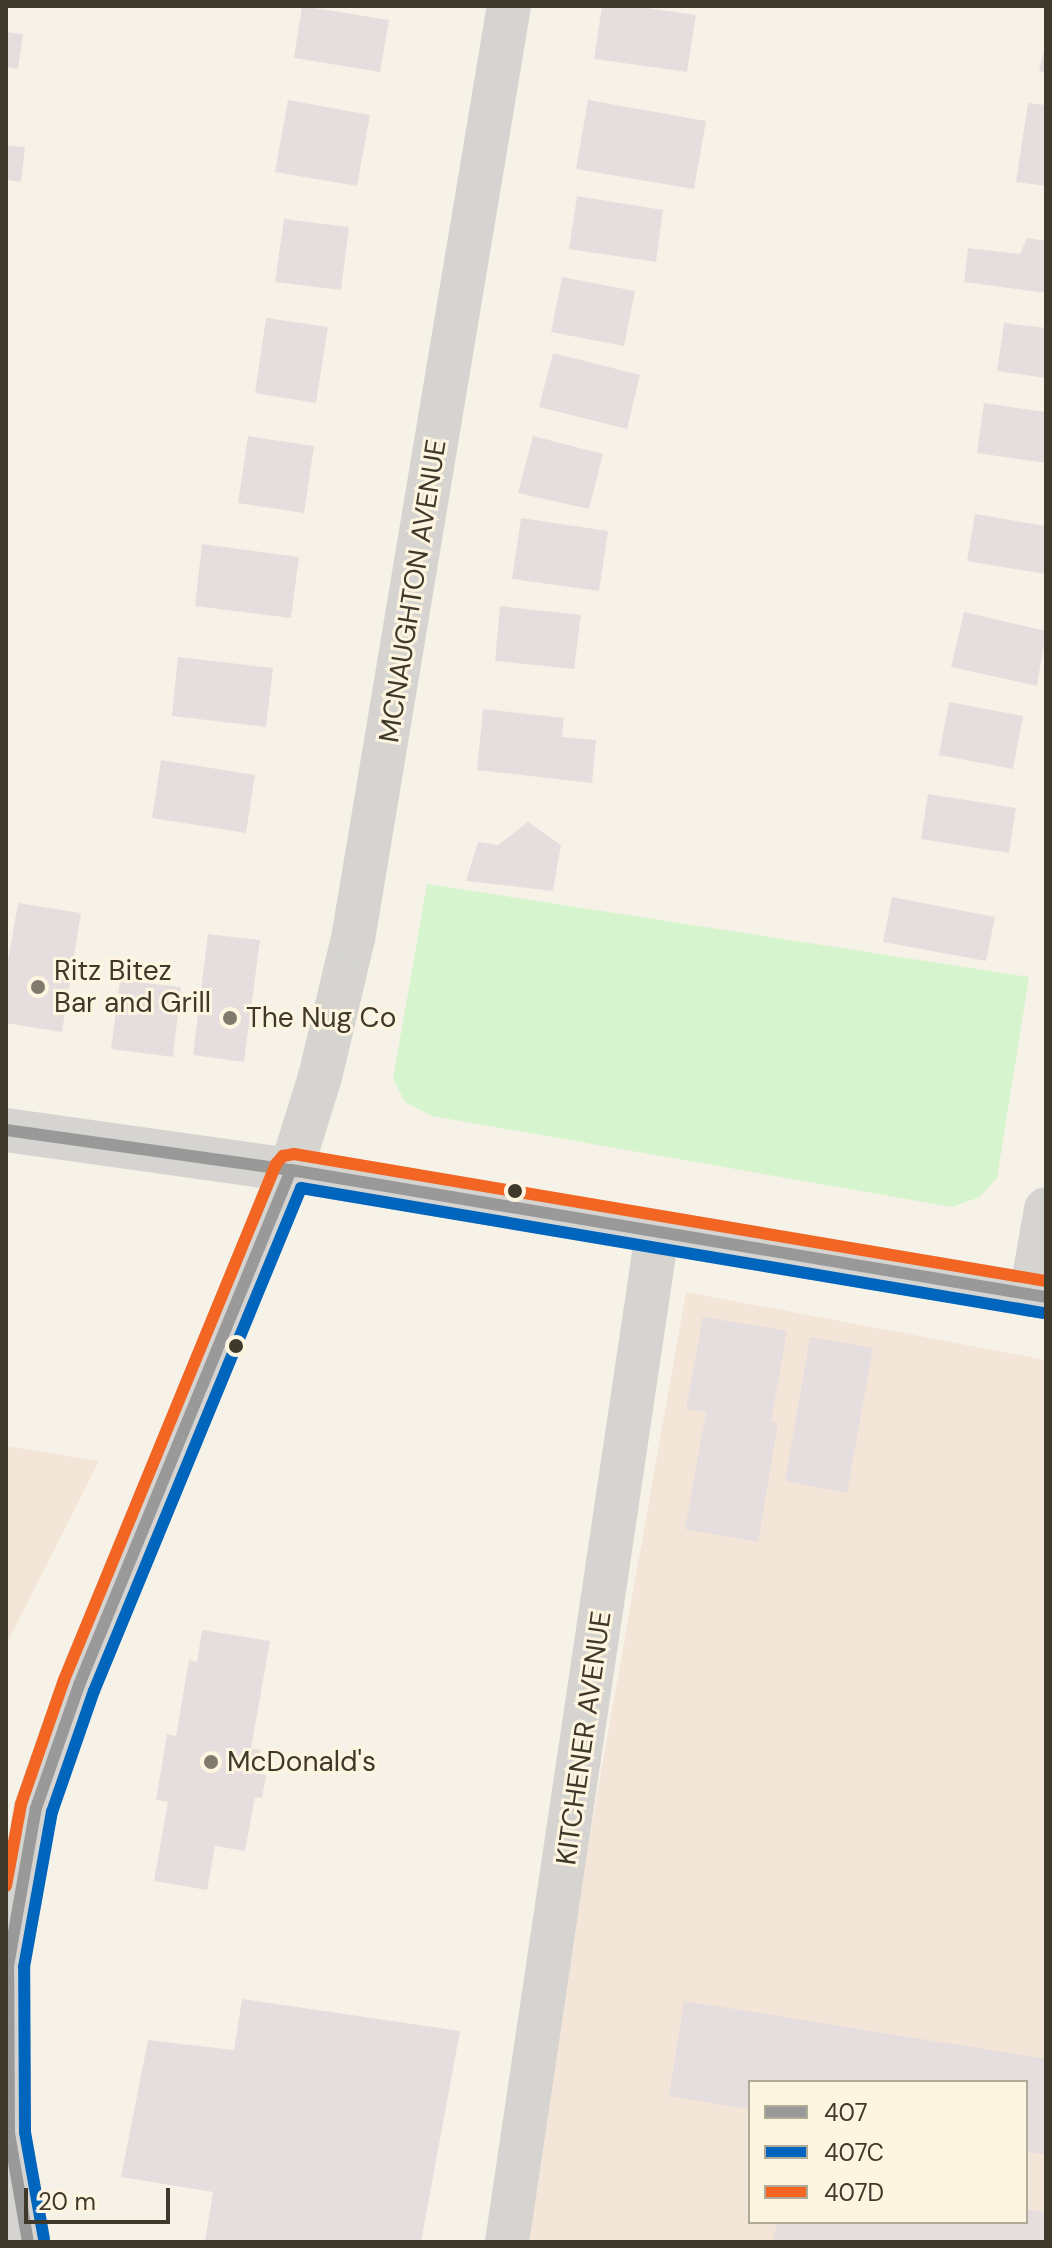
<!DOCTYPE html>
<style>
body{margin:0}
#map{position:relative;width:1052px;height:2248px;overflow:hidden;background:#f7f2e7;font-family:"DM Sans",sans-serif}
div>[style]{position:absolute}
.industrial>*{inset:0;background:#f3e5d8}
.green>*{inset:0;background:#d6f4ce}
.building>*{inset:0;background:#e6dede}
.minor>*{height:44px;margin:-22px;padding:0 22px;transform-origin:22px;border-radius:22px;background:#d5d4d0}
.secondary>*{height:44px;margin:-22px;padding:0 22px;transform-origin:22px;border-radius:22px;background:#d5d4d0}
.bus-1>*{height:12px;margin:-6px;padding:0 6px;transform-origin:6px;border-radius:6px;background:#999}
.bus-2>*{height:12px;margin:-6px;padding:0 6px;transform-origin:6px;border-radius:6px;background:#0065bd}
.bus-3>*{height:12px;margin:-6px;padding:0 6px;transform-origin:6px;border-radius:6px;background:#f26522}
.dots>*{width:22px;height:22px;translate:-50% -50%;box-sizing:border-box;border:4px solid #fef5e0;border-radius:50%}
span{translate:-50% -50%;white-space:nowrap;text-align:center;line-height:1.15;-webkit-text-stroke:6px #fef5e0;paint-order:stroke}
.street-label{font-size:28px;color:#3f392b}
.poi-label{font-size:28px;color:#3f392b}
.left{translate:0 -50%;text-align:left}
.frame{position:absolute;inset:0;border:8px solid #3f392b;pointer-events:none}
.legend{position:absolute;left:748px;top:2080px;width:280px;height:144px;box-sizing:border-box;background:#fef5e0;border:2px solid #b2aa98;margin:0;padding:10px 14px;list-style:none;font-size:24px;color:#3f392b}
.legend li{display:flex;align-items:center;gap:16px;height:40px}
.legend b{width:40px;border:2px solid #b2aa98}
.scale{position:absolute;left:24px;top:2188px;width:146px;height:36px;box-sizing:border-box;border:4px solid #3f392b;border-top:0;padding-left:10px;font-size:24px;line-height:28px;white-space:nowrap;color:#3f392b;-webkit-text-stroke:6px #fef5e0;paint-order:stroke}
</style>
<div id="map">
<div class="industrial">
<div style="clip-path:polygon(evenodd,686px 1292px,1046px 1360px,1046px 2242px,518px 2242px,686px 1292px,750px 2082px,1026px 2082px,1026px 2222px,750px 2222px,750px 2082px)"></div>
<div style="clip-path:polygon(6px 1446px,99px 1461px,6px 1645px)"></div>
</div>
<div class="green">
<div style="clip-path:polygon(427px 884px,1029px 977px,997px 1178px,980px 1197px,952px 1207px,432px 1116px,405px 1102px,393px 1079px)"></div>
</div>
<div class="building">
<div style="clip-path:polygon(302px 6px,389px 20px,380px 72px,294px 58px)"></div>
<div style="clip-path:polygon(602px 6px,633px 6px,696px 15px,687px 72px,594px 59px)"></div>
<div style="clip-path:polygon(6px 32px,23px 34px,18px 69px,6px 67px)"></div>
<div style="clip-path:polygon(1045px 46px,1046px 46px,1046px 73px,1039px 71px)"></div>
<div style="clip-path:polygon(288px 100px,370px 115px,357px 186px,275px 172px)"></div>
<div style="clip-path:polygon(588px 100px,706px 121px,694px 189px,576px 169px)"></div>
<div style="clip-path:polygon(1028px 103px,1046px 105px,1046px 186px,1016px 182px)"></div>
<div style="clip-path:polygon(6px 145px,25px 147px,21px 182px,6px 180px)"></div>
<div style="clip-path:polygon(577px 196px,663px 210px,656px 262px,569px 249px)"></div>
<div style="clip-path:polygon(284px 219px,349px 227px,341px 290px,275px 282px)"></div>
<div style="clip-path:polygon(1027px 238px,1046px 241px,1046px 293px,964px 282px,968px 248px,1020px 254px)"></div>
<div style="clip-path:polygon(562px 277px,635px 291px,624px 346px,551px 332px)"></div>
<div style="clip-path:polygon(266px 318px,328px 327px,316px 403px,255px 393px)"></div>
<div style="clip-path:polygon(1004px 323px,1046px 328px,1046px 378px,997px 371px)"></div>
<div style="clip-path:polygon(553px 353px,640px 375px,627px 429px,539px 407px)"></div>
<div style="clip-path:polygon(984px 403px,1046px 412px,1046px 463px,977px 453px)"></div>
<div style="clip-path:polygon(248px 436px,314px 446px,304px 513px,238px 503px)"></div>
<div style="clip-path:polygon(533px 436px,603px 454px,589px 509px,518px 493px)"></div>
<div style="clip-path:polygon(975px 514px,1046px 526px,1046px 574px,967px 561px)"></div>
<div style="clip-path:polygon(521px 518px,608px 531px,599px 591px,512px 579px)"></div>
<div style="clip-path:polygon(202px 544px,299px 557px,291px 618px,195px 606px)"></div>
<div style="clip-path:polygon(500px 606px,581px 615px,574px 669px,495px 661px)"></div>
<div style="clip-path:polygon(964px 612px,1046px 631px,1037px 686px,951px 667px)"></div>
<div style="clip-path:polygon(178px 657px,273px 668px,266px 727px,172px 716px)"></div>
<div style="clip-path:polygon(949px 702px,1023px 716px,1013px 769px,939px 755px)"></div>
<div style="clip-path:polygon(483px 709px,564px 718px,562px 737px,596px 740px,592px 783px,477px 770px)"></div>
<div style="clip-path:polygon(161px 760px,255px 775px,246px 833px,152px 818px)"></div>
<div style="clip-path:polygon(928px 794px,1016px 808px,1009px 853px,921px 839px)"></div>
<div style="clip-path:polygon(528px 822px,561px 845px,553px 891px,466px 881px,478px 842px,498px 845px)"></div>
<div style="clip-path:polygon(892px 897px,995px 917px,986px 961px,883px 942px)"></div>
<div style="clip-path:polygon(18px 903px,81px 913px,62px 1032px,6px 1023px,6px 973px)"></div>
<div style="clip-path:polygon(208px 934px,260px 940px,244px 1062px,193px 1055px)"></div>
<div style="clip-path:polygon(120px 980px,181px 987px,173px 1057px,111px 1049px)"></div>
<div style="clip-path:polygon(703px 1317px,787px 1331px,771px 1422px,778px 1423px,758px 1542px,685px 1529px,706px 1412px,686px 1409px)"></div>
<div style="clip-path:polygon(810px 1337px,873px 1348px,847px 1493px,785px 1481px)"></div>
<div style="clip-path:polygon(202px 1630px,270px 1641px,251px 1749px,261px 1750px,256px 1773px,266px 1775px,262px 1798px,255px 1797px,245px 1851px,215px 1846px,207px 1890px,154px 1881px,168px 1802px,156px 1800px,167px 1734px,176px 1736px,189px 1660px,197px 1662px)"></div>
<div style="clip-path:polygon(242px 1999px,460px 2031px,421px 2242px,205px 2242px,213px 2192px,121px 2177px,148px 2040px,234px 2050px)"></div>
<div style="clip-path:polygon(684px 2001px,1046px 2059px,1046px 2155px,1026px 2152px,1026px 2082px,750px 2082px,750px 2109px,669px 2096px)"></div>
<div style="clip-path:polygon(1026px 2209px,1046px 2212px,1044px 2242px,773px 2242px,777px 2222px,1026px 2222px)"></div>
</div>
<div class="minor">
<div style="left:1031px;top:1295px;width:87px;rotate:-80.1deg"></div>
<div style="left:28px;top:2242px;width:111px;rotate:-99.9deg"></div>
<div style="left:9px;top:2133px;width:167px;rotate:-90.3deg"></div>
<div style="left:8px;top:1966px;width:160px;rotate:-80deg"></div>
<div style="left:36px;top:1808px;width:130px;rotate:-70.7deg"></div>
<div style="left:79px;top:1685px;width:557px;rotate:-67.63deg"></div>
<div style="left:507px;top:2242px;width:1020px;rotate:-81.54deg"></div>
</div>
<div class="secondary">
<div style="left:6px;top:1130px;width:288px;rotate:8deg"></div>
<div style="left:291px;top:1170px;width:766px;rotate:9.55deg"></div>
<div style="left:291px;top:1170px;width:97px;rotate:-72.7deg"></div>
<div style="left:320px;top:1077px;width:142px;rotate:-76.6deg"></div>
<div style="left:353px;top:939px;width:946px;rotate:-80.51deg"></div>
</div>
<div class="bus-1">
<div style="left:6px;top:1130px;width:288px;rotate:8deg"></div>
<div style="left:291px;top:1170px;width:766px;rotate:9.55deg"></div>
<div style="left:28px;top:2242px;width:111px;rotate:-99.9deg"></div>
<div style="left:9px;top:2133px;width:167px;rotate:-90.3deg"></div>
<div style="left:8px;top:1966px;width:160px;rotate:-80deg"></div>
<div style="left:36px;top:1808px;width:130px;rotate:-70.7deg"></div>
<div style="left:79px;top:1685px;width:557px;rotate:-67.63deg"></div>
</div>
<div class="bus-2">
<div style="left:44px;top:2239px;width:109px;rotate:-100.1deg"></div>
<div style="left:25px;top:2132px;width:165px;rotate:-90.3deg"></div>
<div style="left:24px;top:1967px;width:158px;rotate:-79.8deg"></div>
<div style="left:52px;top:1812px;width:128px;rotate:-70.9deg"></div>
<div style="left:94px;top:1691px;width:544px;rotate:-67.63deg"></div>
<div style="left:301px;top:1188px;width:752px;rotate:9.56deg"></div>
</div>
<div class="bus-3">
<div style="left:6px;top:1886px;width:83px;rotate:-79.6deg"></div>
<div style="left:21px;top:1804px;width:131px;rotate:-70.9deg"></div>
<div style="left:64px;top:1680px;width:558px;rotate:-67.66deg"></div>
<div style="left:276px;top:1164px;width:11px;rotate:-49deg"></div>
<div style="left:283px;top:1156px;width:11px;rotate:-10deg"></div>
<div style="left:294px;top:1154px;width:763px;rotate:9.59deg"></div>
</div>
<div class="dots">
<div style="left:38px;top:987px;background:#7f7a6d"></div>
<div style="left:230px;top:1018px;background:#7f7a6d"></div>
<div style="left:515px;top:1191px;background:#3f392b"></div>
<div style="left:236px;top:1346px;background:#3f392b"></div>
<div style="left:211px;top:1762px;background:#7f7a6d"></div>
</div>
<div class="street-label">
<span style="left:413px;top:591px;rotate:-81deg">MCNAUGHTON AVENUE</span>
<span style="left:584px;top:1738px;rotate:-82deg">KITCHENER AVENUE</span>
</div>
<div class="poi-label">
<span class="left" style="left:54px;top:987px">Ritz Bitez<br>Bar and Grill</span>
<span class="left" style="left:246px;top:1018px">The Nug Co</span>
<span class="left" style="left:227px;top:1762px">McDonald's</span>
</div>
<div class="frame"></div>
<ul class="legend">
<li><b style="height:10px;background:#999"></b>407</li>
<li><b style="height:10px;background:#0065bd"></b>407C</li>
<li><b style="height:10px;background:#f26522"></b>407D</li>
</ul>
<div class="scale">20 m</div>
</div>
